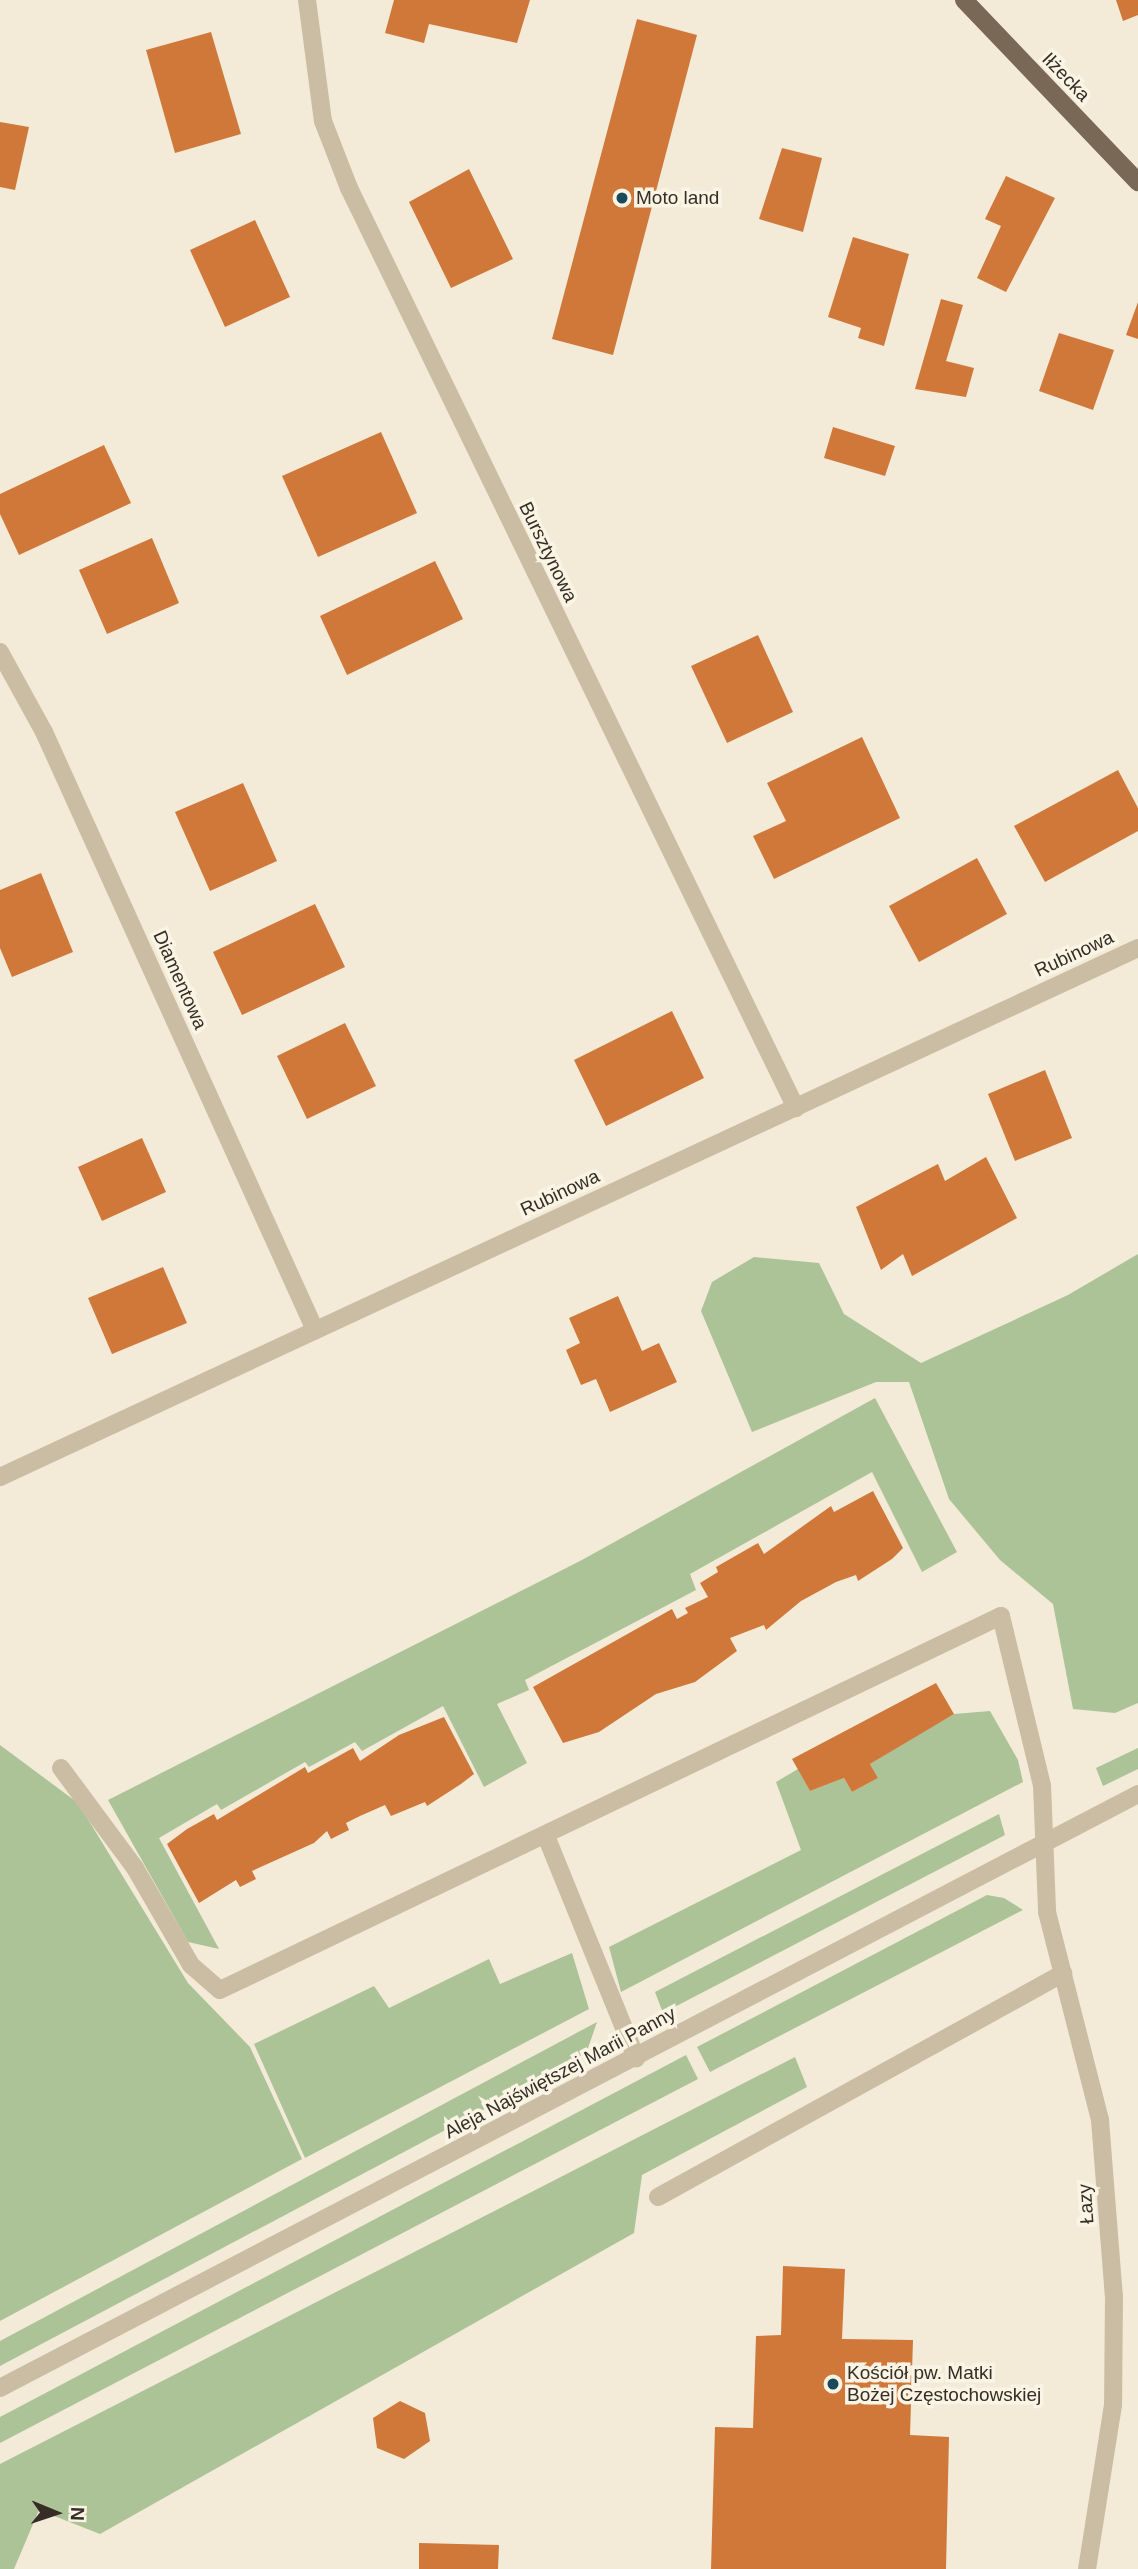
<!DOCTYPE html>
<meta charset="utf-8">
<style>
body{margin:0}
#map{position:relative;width:1138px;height:2569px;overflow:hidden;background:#f3ebd8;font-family:Arial,sans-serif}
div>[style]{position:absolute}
.green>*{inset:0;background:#acc397}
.building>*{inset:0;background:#cf783a}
.minor>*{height:18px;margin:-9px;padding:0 9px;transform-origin:9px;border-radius:9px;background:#cbbda3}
.major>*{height:18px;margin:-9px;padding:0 9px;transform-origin:9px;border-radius:9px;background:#796855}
.dots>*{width:19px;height:19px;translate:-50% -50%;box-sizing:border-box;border:4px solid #faf4e4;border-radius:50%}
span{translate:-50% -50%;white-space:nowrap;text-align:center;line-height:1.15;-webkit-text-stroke:7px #faf4e4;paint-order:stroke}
.street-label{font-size:19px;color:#362e26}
.poi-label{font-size:19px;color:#362e26}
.left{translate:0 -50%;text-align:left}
.north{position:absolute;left:21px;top:2478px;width:70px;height:70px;-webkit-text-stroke:5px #faf4e4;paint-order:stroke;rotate:92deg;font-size:19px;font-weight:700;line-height:28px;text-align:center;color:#362e26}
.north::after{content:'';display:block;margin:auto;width:24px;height:32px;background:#362e26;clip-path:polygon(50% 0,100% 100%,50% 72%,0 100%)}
</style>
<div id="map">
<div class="green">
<div style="clip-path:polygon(1138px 1254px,1138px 1703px,1115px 1713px,1073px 1709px,1053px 1604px,1000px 1560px,949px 1499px,909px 1382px,876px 1382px,752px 1432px,701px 1311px,712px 1282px,754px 1257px,819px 1263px,844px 1314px,921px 1363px,1068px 1295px)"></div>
<div style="clip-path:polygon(875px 1398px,957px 1552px,922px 1572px,872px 1472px,690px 1574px,696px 1590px,525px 1680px,529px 1690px,497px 1704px,527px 1763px,484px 1787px,443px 1706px,362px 1751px,355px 1742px,309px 1767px,305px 1762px,221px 1810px,217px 1804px,159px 1838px,219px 1949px,188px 1942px,108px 1800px,580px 1561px)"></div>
<div style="clip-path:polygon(990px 1711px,1018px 1760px,1023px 1782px,621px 1992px,609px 1947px,801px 1850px,776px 1782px,798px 1769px,810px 1791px,844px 1778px,852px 1792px,878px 1778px,870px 1764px,922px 1732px,954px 1714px)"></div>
<div style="clip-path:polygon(0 1745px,78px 1803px,188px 1983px,250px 2047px,302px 2159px,0 2321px)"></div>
<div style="clip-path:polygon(1138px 1748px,1138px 1769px,1103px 1786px,1096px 1768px)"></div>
<div style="clip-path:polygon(999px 1814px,1005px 1835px,663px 2013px,655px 1992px)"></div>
<div style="clip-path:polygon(987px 1895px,1004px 1898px,1023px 1910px,710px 2072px,697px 2047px)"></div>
<div style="clip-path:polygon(572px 1953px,589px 2009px,305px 2158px,254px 2044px,374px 1986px,389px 2008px,489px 1959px,500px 1984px)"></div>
<div style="clip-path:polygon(597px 2022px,587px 2051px,568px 2065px,0 2366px,0 2341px)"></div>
<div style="clip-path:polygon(686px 2055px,698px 2079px,0 2443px,0 2417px)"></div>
<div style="clip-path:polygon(795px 2057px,807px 2087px,642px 2175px,634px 2233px,100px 2534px,39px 2510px,14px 2569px,0 2569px,0 2464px)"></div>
</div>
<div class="building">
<div style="clip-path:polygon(394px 0,530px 0,517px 43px,429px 24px,424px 43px,385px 33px)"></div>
<div style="clip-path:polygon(1116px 0,1138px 0,1138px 15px,1123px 21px)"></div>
<div style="clip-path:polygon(637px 19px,697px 35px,613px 355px,552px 339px)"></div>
<div style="clip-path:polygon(211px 32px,241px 134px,175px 153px,146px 50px)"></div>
<div style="clip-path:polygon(0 122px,29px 127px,15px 190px,0 187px)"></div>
<div style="clip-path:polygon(782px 148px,822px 158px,803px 232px,759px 219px)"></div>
<div style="clip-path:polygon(469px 169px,513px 259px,451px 288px,409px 202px)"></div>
<div style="clip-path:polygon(1006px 176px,1055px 198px,1006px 292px,977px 278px,1001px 226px,985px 219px)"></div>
<div style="clip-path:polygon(255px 220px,290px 297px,225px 327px,190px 250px)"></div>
<div style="clip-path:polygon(853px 237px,909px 254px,884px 346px,858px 338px,861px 328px,828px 317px)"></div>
<div style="clip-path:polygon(941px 299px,963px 305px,946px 361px,974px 368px,966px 397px,915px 389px)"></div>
<div style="clip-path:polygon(1138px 302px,1138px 339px,1126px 335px)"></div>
<div style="clip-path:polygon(1059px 333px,1114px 350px,1093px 410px,1039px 391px)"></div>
<div style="clip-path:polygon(833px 427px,895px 446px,885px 476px,824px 458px)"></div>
<div style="clip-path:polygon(381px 432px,417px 513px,318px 557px,282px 476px)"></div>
<div style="clip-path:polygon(104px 445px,131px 503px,19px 555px,0 514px,0 494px)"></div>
<div style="clip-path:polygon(152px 538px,179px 603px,107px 634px,79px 570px)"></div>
<div style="clip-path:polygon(435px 561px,463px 619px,347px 675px,320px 616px)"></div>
<div style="clip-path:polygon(758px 635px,793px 712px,727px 743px,691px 666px)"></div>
<div style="clip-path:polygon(862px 737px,900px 818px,774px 879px,753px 836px,786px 821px,767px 783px)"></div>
<div style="clip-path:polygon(1118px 770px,1138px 808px,1138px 831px,1045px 882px,1014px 826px)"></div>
<div style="clip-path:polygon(243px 783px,277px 861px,210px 891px,175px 812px)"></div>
<div style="clip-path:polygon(977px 858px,1007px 914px,919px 962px,889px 906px)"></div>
<div style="clip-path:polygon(41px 873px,73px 952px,12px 977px,0 948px,0 890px)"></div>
<div style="clip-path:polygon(315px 904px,345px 967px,242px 1015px,213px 952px)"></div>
<div style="clip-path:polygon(672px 1011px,704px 1078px,606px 1126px,574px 1060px)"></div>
<div style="clip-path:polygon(345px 1023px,376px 1086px,307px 1119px,277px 1056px)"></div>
<div style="clip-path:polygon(1045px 1070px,1072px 1138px,1015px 1161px,988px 1094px)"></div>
<div style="clip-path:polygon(142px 1138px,166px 1192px,102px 1221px,78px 1167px)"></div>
<div style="clip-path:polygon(986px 1157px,1017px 1218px,912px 1276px,903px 1254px,881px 1270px,856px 1207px,938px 1164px,945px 1181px)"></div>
<div style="clip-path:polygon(163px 1267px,187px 1323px,112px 1354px,88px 1298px)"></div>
<div style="clip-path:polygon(618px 1296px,642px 1351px,659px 1343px,677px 1382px,610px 1412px,596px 1379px,581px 1385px,566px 1350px,580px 1343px,569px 1318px)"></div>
<div style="clip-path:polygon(873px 1491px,903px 1548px,892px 1559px,858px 1581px,856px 1575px,836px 1582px,801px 1601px,766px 1630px,764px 1625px,730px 1638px,737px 1651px,695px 1682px,656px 1694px,599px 1732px,563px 1743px,533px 1687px,672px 1609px,677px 1619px,688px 1613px,685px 1608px,708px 1597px,700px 1583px,718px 1572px,716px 1567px,758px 1543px,764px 1554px,831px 1506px,834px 1512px)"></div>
<div style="clip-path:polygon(936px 1683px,954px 1714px,870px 1764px,878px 1778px,852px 1792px,844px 1778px,810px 1791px,792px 1759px)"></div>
<div style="clip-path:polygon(444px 1717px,474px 1774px,461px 1784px,427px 1806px,425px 1802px,391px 1816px,385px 1805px,360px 1816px,346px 1823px,349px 1830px,331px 1839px,327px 1831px,314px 1843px,252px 1871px,256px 1879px,240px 1887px,236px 1880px,199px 1903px,167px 1844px,187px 1829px,214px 1814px,217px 1820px,305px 1767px,308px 1773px,353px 1748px,360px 1761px,399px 1735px)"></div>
<div style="clip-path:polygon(783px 2266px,845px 2269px,842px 2339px,913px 2340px,910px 2435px,949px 2437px,946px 2569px,711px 2569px,715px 2427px,753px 2428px,756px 2336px,781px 2335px)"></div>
<div style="clip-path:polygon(400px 2401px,425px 2413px,430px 2441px,404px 2459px,377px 2448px,373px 2418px)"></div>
<div style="clip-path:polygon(419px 2543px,499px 2545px,498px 2569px,419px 2569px)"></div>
</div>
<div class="minor">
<div style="left:307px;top:0;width:122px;rotate:82.5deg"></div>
<div style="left:323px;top:121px;width:72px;rotate:68.8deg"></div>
<div style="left:349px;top:188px;width:1023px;rotate:64.09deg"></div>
<div style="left:0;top:652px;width:91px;rotate:61.2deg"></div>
<div style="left:44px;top:732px;width:657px;rotate:65.62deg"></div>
<div style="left:0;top:1477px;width:1255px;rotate:-24.93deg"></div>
<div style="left:61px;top:1768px;width:124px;rotate:53.5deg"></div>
<div style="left:135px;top:1868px;width:112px;rotate:60deg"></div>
<div style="left:191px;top:1965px;width:38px;rotate:41deg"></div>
<div style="left:220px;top:1990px;width:866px;rotate:-25.59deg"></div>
<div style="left:1001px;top:1616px;width:174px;rotate:76.4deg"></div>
<div style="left:1042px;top:1785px;width:127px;rotate:87.7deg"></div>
<div style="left:1047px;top:1912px;width:215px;rotate:75.7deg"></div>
<div style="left:1100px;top:2120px;width:177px;rotate:85.5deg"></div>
<div style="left:1114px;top:2296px;width:109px;rotate:90.5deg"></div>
<div style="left:1113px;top:2405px;width:166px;rotate:99deg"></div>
<div style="left:546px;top:1836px;width:240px;rotate:67.9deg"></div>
<div style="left:658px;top:2197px;width:463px;rotate:-28.9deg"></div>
<div style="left:0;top:2388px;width:1284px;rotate:-27.56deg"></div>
</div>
<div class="major">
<div style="left:964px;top:0;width:252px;rotate:46.3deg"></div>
</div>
<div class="dots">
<div style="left:622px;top:198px;background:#184a5a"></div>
<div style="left:833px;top:2384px;background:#184a5a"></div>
</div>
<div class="street-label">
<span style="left:1066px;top:77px;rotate:46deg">Iłżecka</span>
<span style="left:548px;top:552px;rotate:64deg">Bursztynowa</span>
<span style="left:1074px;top:954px;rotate:-25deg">Rubinowa</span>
<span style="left:180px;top:980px;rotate:66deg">Diamentowa</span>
<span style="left:560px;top:1193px;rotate:-25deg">Rubinowa</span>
<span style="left:560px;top:2073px;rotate:-28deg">Aleja Najświętszej Marii Panny</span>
<span style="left:1086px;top:2204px;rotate:-94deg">Łazy</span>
</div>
<div class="poi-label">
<span class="left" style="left:636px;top:198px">Moto land</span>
<span class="left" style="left:847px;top:2384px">Kościół pw. Matki<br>Bożej Częstochowskiej</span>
</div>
<div class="north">N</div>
</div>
